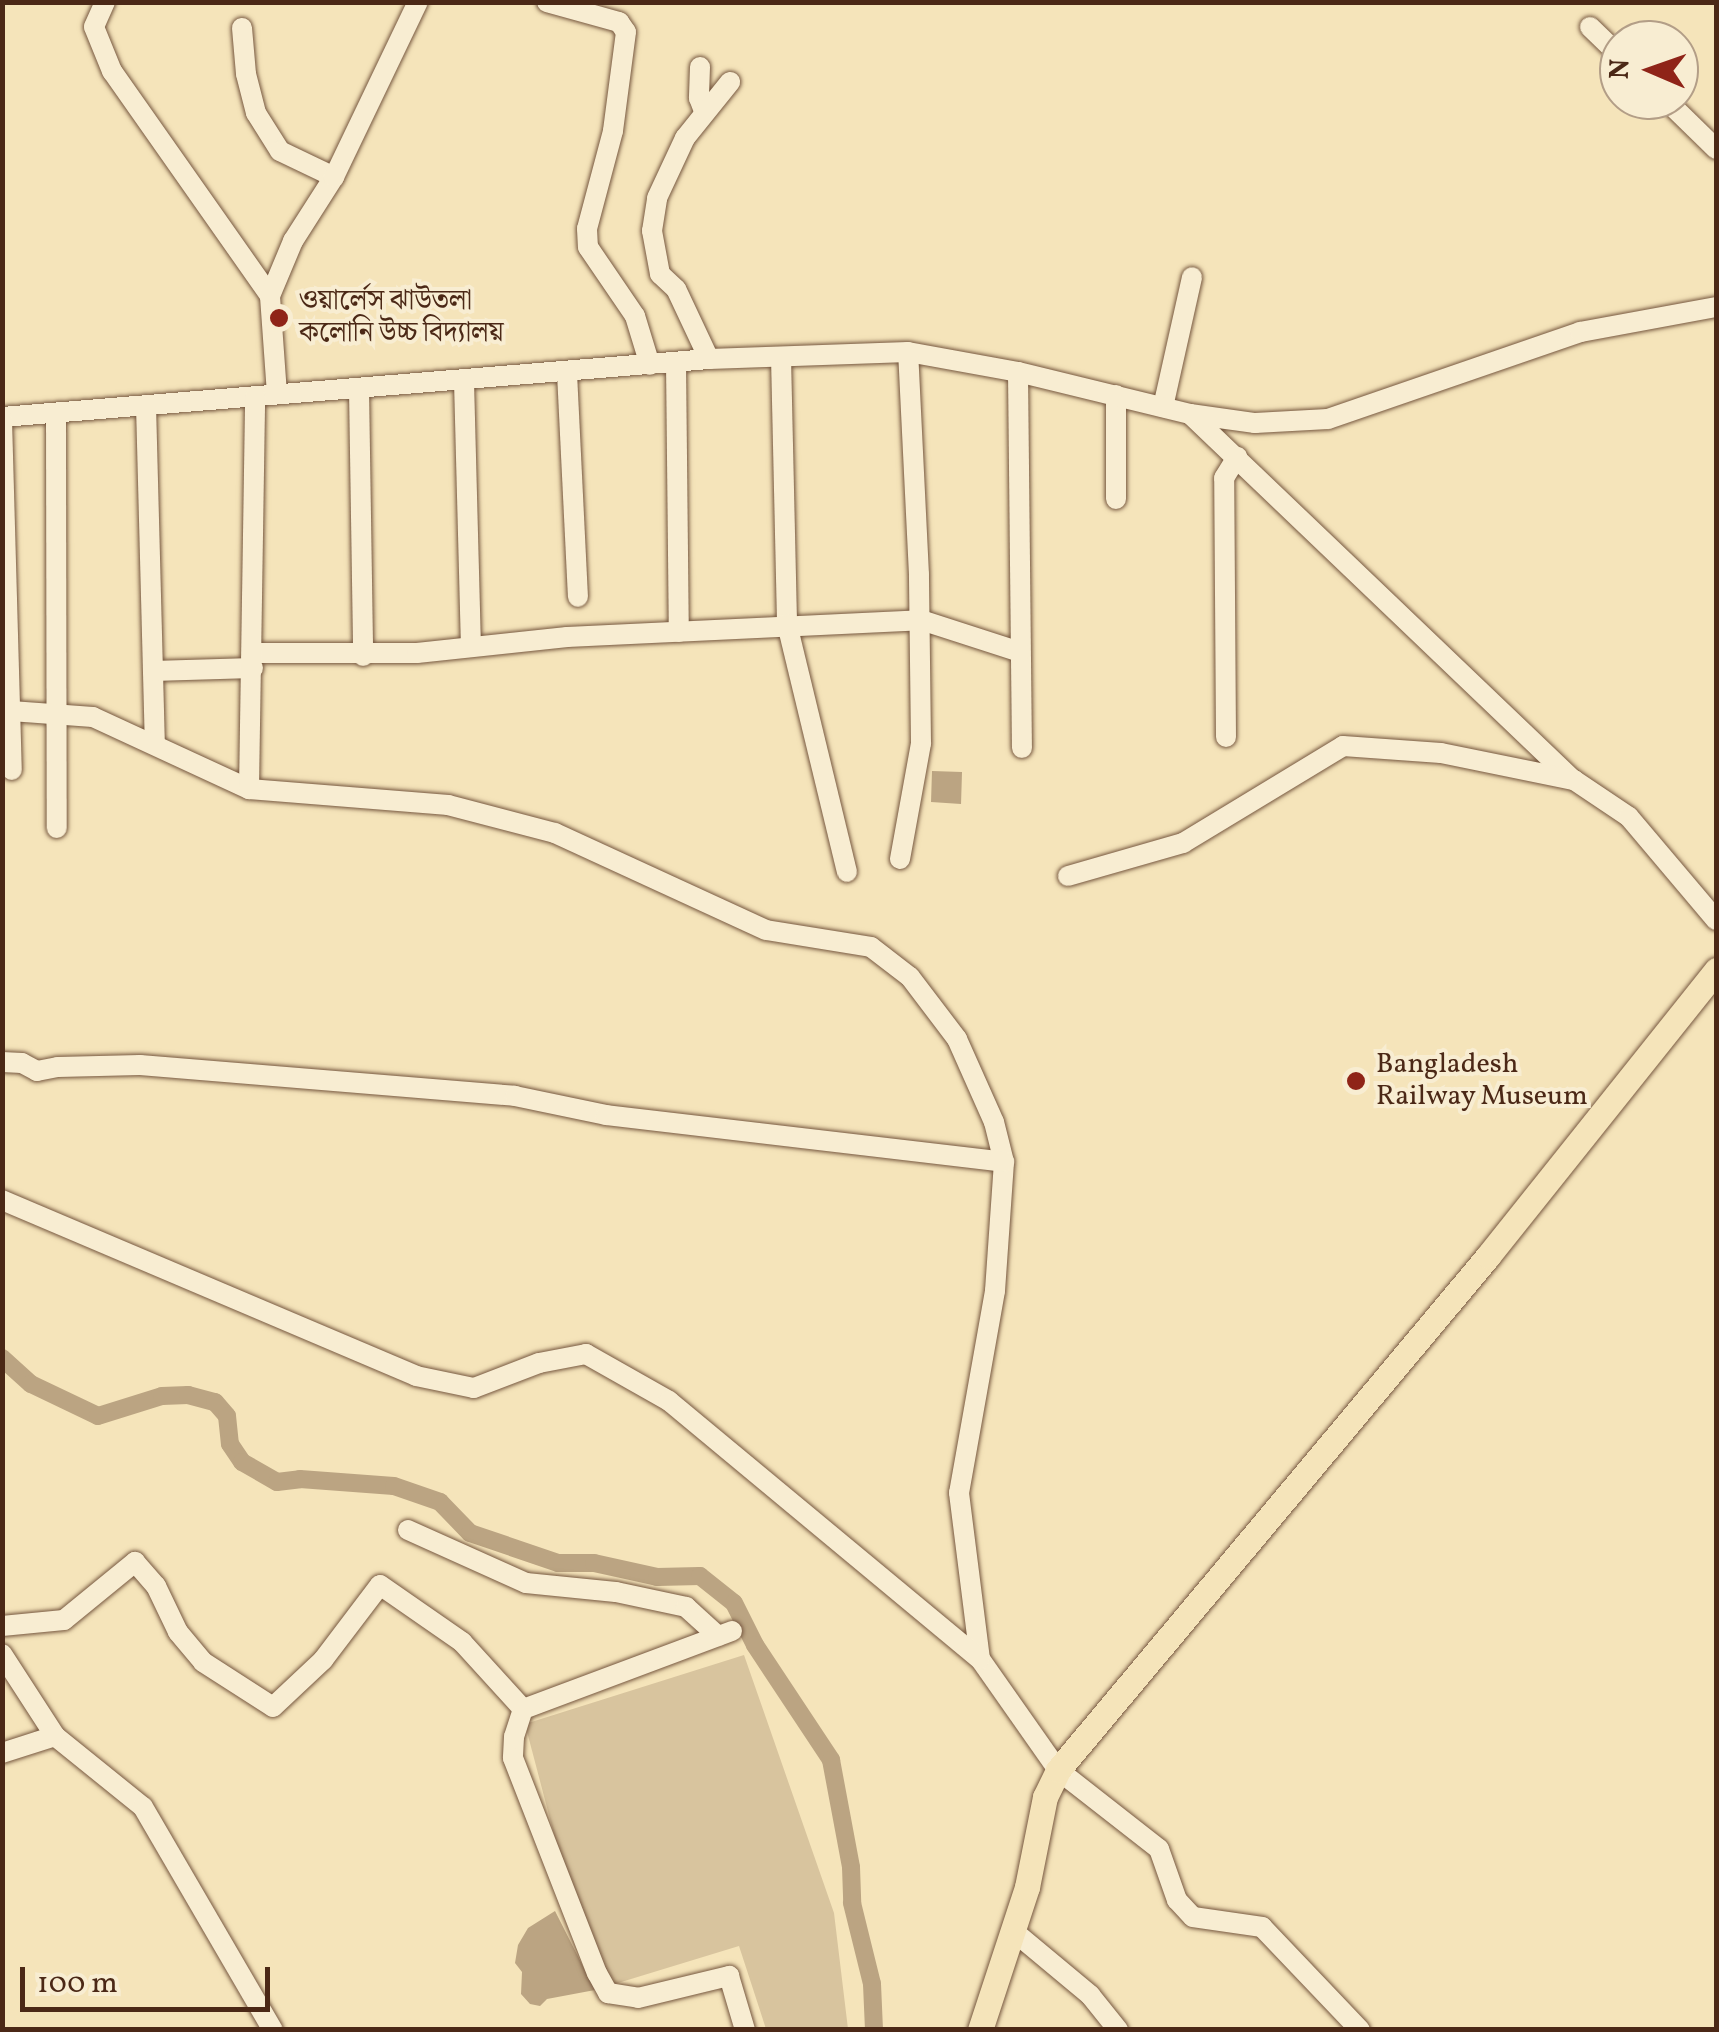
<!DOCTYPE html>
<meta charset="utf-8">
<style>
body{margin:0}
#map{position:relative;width:1719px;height:2032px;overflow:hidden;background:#f5e4ba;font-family:Vollkorn,"Noto Serif Bengali",serif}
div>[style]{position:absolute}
.green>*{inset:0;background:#d8c49e}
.water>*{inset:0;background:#bba482}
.canal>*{height:18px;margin:-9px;padding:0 9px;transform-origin:9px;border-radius:9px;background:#bba482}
.roads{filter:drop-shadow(0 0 2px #76573f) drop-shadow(0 0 2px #76573f)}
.minor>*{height:20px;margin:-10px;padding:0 10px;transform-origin:10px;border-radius:10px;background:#f8edd2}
.major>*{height:25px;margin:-12.5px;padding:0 12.5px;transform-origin:12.5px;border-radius:12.5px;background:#f5e4ba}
.dots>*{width:28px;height:28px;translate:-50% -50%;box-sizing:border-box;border:5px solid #f8edd2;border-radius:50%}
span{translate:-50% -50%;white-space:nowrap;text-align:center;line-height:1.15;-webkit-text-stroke:8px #f8edd2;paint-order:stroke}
.poi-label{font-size:28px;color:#4b2816}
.left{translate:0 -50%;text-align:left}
.frame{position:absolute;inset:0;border:5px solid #4b2816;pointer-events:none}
.north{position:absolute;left:1599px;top:20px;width:100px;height:100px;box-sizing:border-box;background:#f8edd2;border:2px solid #b39e87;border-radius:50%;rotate:272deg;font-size:28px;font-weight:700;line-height:40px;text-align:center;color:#4b2816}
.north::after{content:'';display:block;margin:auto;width:35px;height:45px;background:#8f2418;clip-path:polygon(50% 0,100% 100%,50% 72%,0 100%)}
.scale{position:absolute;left:20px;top:1967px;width:250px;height:45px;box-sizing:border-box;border:5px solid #4b2816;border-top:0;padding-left:12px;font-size:30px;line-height:35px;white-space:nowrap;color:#4b2816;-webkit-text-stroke:8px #f8edd2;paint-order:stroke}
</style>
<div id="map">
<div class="green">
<div style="clip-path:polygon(744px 1655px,834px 1913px,848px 2029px,766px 2029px,739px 1946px,595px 1990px,525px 1724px)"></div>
</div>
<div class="water">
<div style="clip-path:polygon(932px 771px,962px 772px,961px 804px,931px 802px)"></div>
<div style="clip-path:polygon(555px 1911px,595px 1990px,547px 1999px,540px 2006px,530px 2004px,521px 1994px,522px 1972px,515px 1963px,518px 1945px,528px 1928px)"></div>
</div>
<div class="canal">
<div style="left:2px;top:1358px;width:39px;rotate:42deg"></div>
<div style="left:31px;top:1384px;width:74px;rotate:25.5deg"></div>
<div style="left:98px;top:1416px;width:67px;rotate:-17.4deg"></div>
<div style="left:162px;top:1396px;width:26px;rotate:-2deg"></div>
<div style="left:188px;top:1395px;width:28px;rotate:15deg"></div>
<div style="left:215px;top:1402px;width:18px;rotate:49deg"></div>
<div style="left:227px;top:1416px;width:28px;rotate:84deg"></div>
<div style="left:230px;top:1444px;width:22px;rotate:56deg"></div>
<div style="left:242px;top:1462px;width:40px;rotate:29.7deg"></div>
<div style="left:277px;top:1482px;width:23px;rotate:-7deg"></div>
<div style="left:300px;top:1479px;width:94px;rotate:4.3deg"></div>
<div style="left:394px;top:1486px;width:49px;rotate:19.2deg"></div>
<div style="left:440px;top:1502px;width:43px;rotate:45.9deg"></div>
<div style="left:470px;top:1533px;width:93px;rotate:18.8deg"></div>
<div style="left:558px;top:1563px;width:36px"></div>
<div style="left:594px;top:1563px;width:65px;rotate:12.5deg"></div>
<div style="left:657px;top:1577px;width:43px;rotate:-1.3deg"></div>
<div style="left:700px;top:1576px;width:43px;rotate:38.5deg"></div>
<div style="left:734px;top:1603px;width:47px;rotate:63.4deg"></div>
<div style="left:755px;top:1645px;width:138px;rotate:56.5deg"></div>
<div style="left:831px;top:1760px;width:109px;rotate:79.4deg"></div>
<div style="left:851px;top:1867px;width:36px;rotate:88deg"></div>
<div style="left:852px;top:1903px;width:83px;rotate:76.1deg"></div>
<div style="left:872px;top:1984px;width:46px;rotate:87.5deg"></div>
</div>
<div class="roads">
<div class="minor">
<div style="left:105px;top:2px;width:27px;rotate:114deg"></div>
<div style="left:94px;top:27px;width:48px;rotate:67.8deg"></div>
<div style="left:112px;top:71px;width:275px;rotate:54.9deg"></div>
<div style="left:547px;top:2px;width:75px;rotate:15.5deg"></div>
<div style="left:619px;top:22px;width:12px;rotate:55deg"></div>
<div style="left:626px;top:32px;width:100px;rotate:97.5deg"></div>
<div style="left:613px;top:131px;width:101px;rotate:104.9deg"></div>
<div style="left:587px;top:229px;width:18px;rotate:87deg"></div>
<div style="left:588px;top:247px;width:83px;rotate:55.7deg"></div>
<div style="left:635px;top:316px;width:51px;rotate:73deg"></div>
<div style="left:1590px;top:27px;width:40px;rotate:44deg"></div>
<div style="left:242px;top:28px;width:46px;rotate:85deg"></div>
<div style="left:246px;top:74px;width:40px;rotate:75.6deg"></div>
<div style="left:256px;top:113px;width:45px;rotate:57.7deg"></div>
<div style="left:280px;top:151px;width:60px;rotate:25.7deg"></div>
<div style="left:700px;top:67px;width:31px;rotate:92deg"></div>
<div style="left:699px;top:98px;width:14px;rotate:69deg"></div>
<div style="left:1666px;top:100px;width:70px;rotate:44.4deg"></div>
<div style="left:781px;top:357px;width:267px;rotate:88.7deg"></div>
<div style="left:787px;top:624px;width:255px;rotate:76.4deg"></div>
<div style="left:709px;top:359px;width:77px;rotate:-115.2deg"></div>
<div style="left:676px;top:289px;width:22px;rotate:-137deg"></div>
<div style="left:660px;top:274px;width:44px;rotate:-100.5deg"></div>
<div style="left:652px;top:231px;width:33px;rotate:-81deg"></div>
<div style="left:657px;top:198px;width:66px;rotate:-65deg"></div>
<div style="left:685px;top:138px;width:72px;rotate:-51.2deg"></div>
<div style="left:676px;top:362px;width:270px;rotate:89.4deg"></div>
<div style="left:1018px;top:372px;width:376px;rotate:89.4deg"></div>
<div style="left:567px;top:373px;width:224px;rotate:87.2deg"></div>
<div style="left:464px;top:381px;width:266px;rotate:88.5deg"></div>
<div style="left:359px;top:389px;width:267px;rotate:89.1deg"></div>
<div style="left:277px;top:394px;width:98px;rotate:-94.1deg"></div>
<div style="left:270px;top:296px;width:60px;rotate:-67.3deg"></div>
<div style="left:293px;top:241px;width:76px;rotate:-57.4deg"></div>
<div style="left:334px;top:177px;width:194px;rotate:-64.4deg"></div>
<div style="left:1116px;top:395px;width:104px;rotate:90deg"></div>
<div style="left:146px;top:405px;width:338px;rotate:88.5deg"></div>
<div style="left:1163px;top:407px;width:133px;rotate:-77.4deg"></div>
<div style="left:56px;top:413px;width:415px;rotate:89.9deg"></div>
<div style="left:1190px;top:414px;width:528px;rotate:43.7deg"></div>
<div style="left:2px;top:417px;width:709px;rotate:-4.69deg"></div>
<div style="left:709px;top:359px;width:199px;rotate:-2deg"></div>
<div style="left:908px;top:352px;width:112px;rotate:10.3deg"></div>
<div style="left:1018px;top:372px;width:177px;rotate:13.7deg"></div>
<div style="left:1190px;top:414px;width:66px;rotate:7.9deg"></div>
<div style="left:1255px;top:423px;width:73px;rotate:-3.1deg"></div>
<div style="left:1328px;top:419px;width:267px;rotate:-19deg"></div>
<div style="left:1580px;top:332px;width:138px;rotate:-10.4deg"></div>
<div style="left:2px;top:420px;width:350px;rotate:88.4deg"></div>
<div style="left:254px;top:653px;width:163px"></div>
<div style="left:417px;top:653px;width:151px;rotate:-6.1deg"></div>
<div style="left:567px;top:637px;width:354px;rotate:-2.7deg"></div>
<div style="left:921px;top:620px;width:104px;rotate:17.9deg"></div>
<div style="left:153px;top:671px;width:100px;rotate:-1.7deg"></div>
<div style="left:11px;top:711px;width:82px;rotate:4.2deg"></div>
<div style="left:93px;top:717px;width:172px;rotate:24.8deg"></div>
<div style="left:249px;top:789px;width:200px;rotate:4.6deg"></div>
<div style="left:448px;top:805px;width:111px;rotate:14.7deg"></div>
<div style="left:555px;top:833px;width:232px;rotate:24.7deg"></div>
<div style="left:766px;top:930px;width:106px;rotate:9.2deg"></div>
<div style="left:871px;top:947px;width:49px;rotate:37.6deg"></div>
<div style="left:910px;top:977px;width:78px;rotate:52.8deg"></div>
<div style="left:957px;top:1039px;width:91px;rotate:66deg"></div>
<div style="left:994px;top:1122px;width:41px;rotate:76deg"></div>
<div style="left:1004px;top:1162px;width:129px;rotate:94deg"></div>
<div style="left:995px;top:1291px;width:205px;rotate:100.1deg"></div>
<div style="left:959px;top:1493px;width:167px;rotate:82.8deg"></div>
<div style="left:980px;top:1659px;width:136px;rotate:54.9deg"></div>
<div style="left:1058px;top:1770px;width:128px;rotate:38deg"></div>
<div style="left:1159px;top:1849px;width:54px;rotate:70.6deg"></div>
<div style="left:1177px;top:1900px;width:23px;rotate:47deg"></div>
<div style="left:1193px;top:1917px;width:70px;rotate:8.2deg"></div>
<div style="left:1262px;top:1927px;width:142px;rotate:46.4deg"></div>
<div style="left:1226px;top:737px;width:259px;rotate:-90.4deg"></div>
<div style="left:1224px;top:478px;width:25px;rotate:-58deg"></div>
<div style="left:249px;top:789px;width:393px;rotate:-89.1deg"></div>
<div style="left:900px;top:859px;width:118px;rotate:-79.7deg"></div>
<div style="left:921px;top:743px;width:168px;rotate:-90.7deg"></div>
<div style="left:919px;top:575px;width:223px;rotate:-92.8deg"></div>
<div style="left:1068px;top:876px;width:120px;rotate:-16deg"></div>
<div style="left:1183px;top:843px;width:187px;rotate:-31.2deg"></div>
<div style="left:1343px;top:746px;width:98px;rotate:4.1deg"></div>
<div style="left:1441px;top:753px;width:136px;rotate:11.5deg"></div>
<div style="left:1574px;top:780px;width:66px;rotate:33.9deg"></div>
<div style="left:1629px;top:817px;width:135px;rotate:49.8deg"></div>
<div style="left:2px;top:1062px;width:20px;rotate:3deg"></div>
<div style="left:22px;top:1063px;width:17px;rotate:28deg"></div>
<div style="left:37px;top:1071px;width:21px;rotate:-11deg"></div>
<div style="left:58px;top:1067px;width:82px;rotate:-1.4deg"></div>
<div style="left:140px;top:1065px;width:376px;rotate:4.7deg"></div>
<div style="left:515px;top:1096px;width:93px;rotate:11.8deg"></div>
<div style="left:606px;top:1115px;width:401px;rotate:6.7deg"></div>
<div style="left:2px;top:1200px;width:450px;rotate:23deg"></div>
<div style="left:416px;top:1376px;width:59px;rotate:11.7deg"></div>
<div style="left:474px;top:1388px;width:70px;rotate:-21deg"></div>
<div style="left:539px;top:1363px;width:48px;rotate:-10.8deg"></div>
<div style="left:586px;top:1354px;width:95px;rotate:29.5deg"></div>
<div style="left:669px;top:1401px;width:404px;rotate:39.7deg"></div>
<div style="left:408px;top:1530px;width:129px;rotate:24.2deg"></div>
<div style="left:526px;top:1583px;width:90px;rotate:5.7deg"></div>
<div style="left:616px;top:1592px;width:72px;rotate:12.1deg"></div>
<div style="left:686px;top:1607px;width:43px;rotate:42.2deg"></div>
<div style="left:2px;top:1626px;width:62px;rotate:-5.5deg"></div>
<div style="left:64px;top:1620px;width:92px;rotate:-39.2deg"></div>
<div style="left:135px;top:1562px;width:32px;rotate:49deg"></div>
<div style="left:156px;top:1586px;width:51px;rotate:64.4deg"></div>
<div style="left:178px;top:1632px;width:39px;rotate:50deg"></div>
<div style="left:203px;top:1662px;width:83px;rotate:32.7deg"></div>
<div style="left:273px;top:1707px;width:69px;rotate:-43.2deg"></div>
<div style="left:323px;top:1660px;width:94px;rotate:-52.8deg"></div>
<div style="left:380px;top:1585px;width:100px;rotate:34.8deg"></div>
<div style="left:462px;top:1642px;width:91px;rotate:47.7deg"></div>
<div style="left:732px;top:1631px;width:223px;rotate:159.5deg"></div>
<div style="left:523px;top:1709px;width:29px;rotate:108deg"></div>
<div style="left:514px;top:1737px;width:21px;rotate:93deg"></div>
<div style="left:513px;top:1758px;width:231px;rotate:68.7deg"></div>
<div style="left:597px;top:1973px;width:23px;rotate:61deg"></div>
<div style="left:608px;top:1993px;width:30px;rotate:9deg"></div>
<div style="left:638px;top:1998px;width:94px;rotate:-13.6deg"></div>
<div style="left:729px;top:1976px;width:56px;rotate:73.5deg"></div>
<div style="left:2px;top:1654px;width:98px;rotate:57.1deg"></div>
<div style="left:55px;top:1736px;width:113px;rotate:38.9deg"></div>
<div style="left:143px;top:1807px;width:258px;rotate:59.8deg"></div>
<div style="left:2px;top:1753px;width:56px;rotate:-17.8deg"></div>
<div style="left:1012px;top:1930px;width:102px;rotate:39.8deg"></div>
<div style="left:1090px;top:1995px;width:45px;rotate:51.3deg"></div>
</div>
<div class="major">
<div style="left:980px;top:2030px;width:151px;rotate:-71.8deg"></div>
<div style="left:1027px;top:1887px;width:92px;rotate:-78.7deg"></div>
<div style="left:1045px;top:1797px;width:30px;rotate:-64deg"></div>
<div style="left:1058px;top:1770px;width:670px;rotate:-50.08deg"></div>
<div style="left:1488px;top:1256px;width:366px;rotate:-51.4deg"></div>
</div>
</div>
<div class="dots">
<div style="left:279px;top:318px;background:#8f2418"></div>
<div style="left:1356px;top:1081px;background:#8f2418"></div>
</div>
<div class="poi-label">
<span class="left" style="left:299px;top:318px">ওয়ার্লেস ঝাউতলা<br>কলোনি উচ্চ বিদ্যালয়</span>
<span class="left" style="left:1376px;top:1081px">Bangladesh<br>Railway Museum</span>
</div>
<div class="frame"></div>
<div class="north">N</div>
<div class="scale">100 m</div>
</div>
